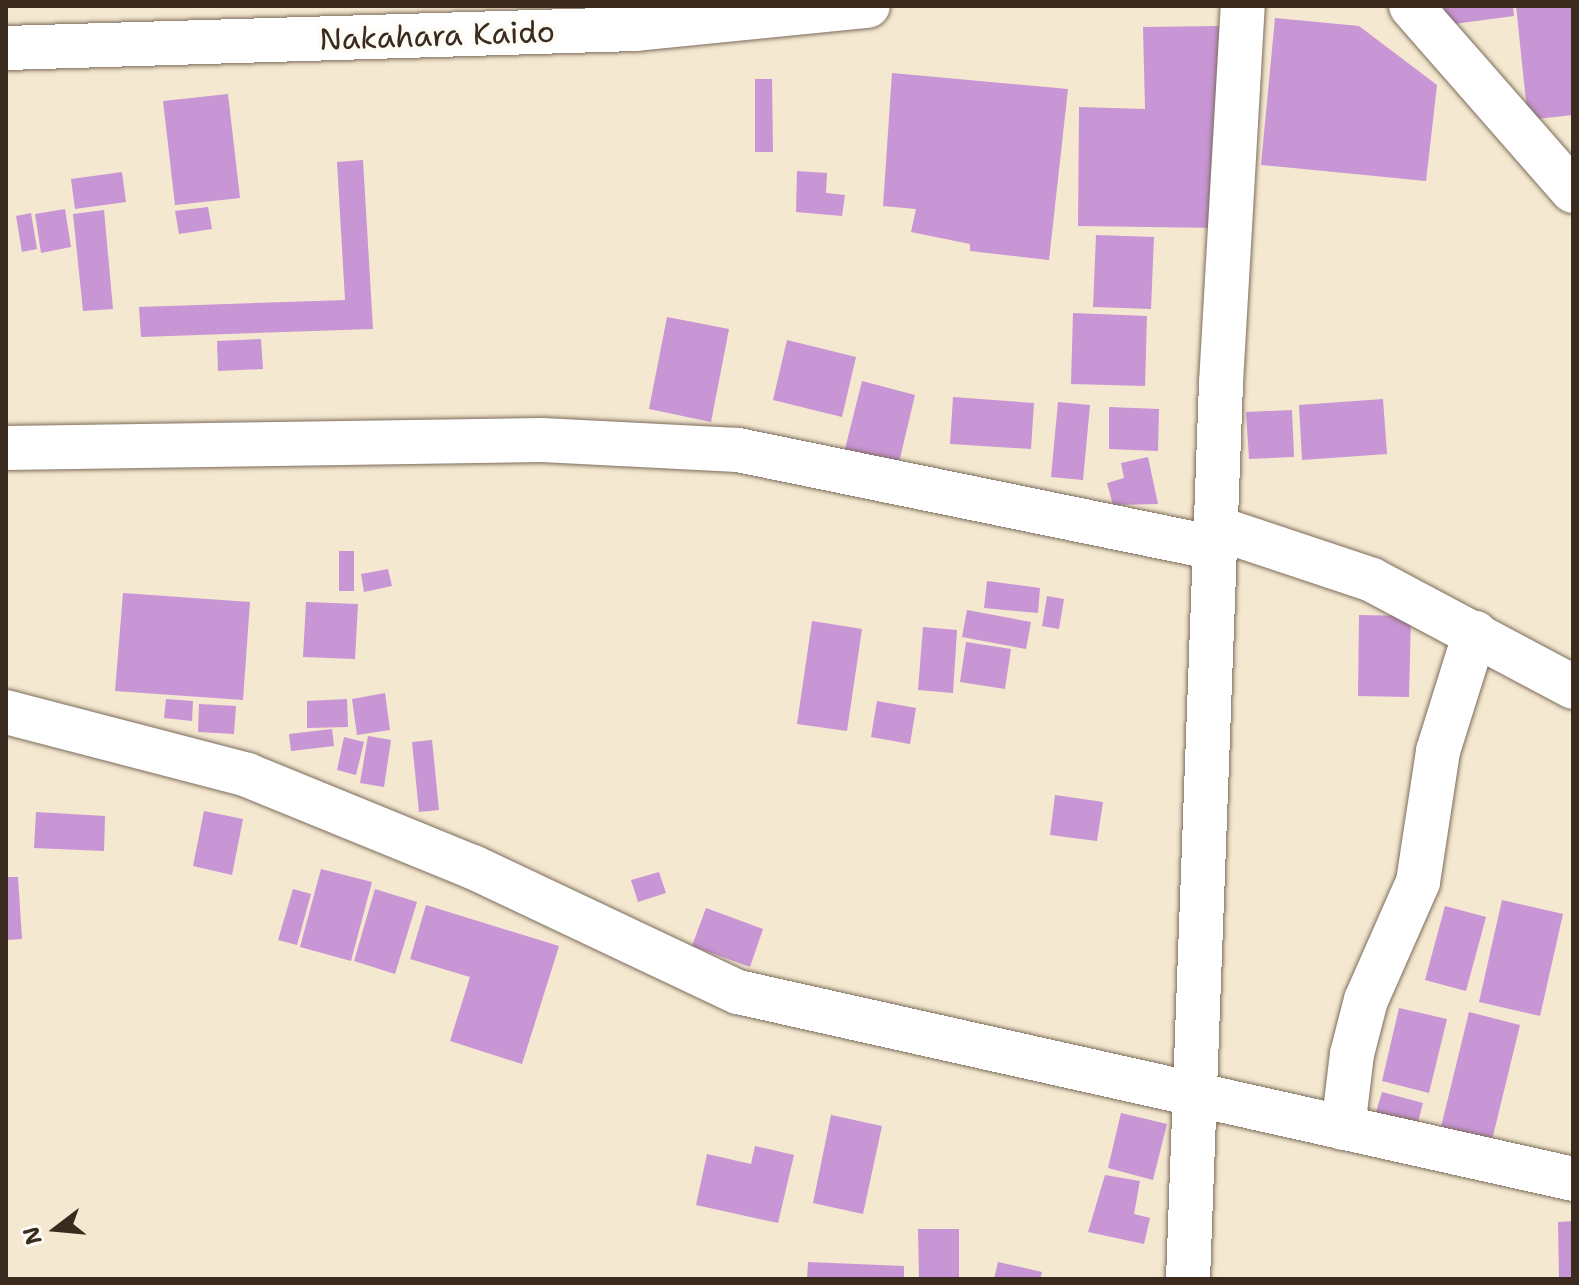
<!DOCTYPE html>
<style>
body{margin:0}
#map{position:relative;width:1579px;height:1285px;overflow:hidden;background:#f4e8d0;font-family:"Shantell Sans",sans-serif}
div>[style]{position:absolute}
.building>*{inset:0;background:#c895d5}
.roads{filter:drop-shadow(0 0 2px #7c6c5c) drop-shadow(0 0 2px #7c6c5c)}
.minor>*{height:44px;margin:-22px;padding:0 22px;transform-origin:22px;border-radius:22px;background:#fff}
.tertiary>*{height:44px;margin:-22px;padding:0 22px;transform-origin:22px;border-radius:22px;background:#fff}
.primary>*{height:44px;margin:-22px;padding:0 22px;transform-origin:22px;border-radius:22px;background:#fff}
span{translate:-50% -50%;white-space:nowrap;text-align:center;line-height:1.15;-webkit-text-stroke:8px #fdfcf7;paint-order:stroke}
.street-label{font-size:30px;color:#3b2a1e}
.frame{position:absolute;inset:0;border:8px solid #3b2a1e;pointer-events:none}
.north{position:absolute;left:16px;top:1189px;width:80px;height:80px;-webkit-text-stroke:6px #fdfcf7;paint-order:stroke;rotate:254deg;font-size:22px;font-weight:700;line-height:32px;text-align:center;color:#3b2a1e}
.north::after{content:'';display:block;margin:auto;width:28px;height:36px;background:#3b2a1e;clip-path:polygon(50% 0,100% 100%,50% 72%,0 100%)}
</style>
<div id="map">
<div class="building">
<div style="clip-path:polygon(1444px 6px,1513px 6px,1514px 16px,1446px 25px)"></div>
<div style="clip-path:polygon(1516px 6px,1573px 6px,1573px 115px,1528px 120px)"></div>
<div style="clip-path:polygon(1275px 18px,1359px 26px,1437px 85px,1426px 181px,1261px 165px)"></div>
<div style="clip-path:polygon(1220px 26px,1218px 228px,1078px 226px,1079px 107px,1145px 109px,1143px 27px)"></div>
<div style="clip-path:polygon(892px 73px,1068px 89px,1049px 260px,970px 251px,970px 244px,911px 232px,916px 209px,883px 206px)"></div>
<div style="clip-path:polygon(755px 79px,772px 79px,773px 152px,755px 152px)"></div>
<div style="clip-path:polygon(228px 94px,240px 198px,175px 205px,163px 101px)"></div>
<div style="clip-path:polygon(363px 160px,373px 329px,141px 337px,139px 307px,345px 300px,337px 162px)"></div>
<div style="clip-path:polygon(797px 171px,827px 173px,826px 193px,845px 195px,842px 216px,796px 212px)"></div>
<div style="clip-path:polygon(122px 172px,126px 202px,75px 209px,71px 179px)"></div>
<div style="clip-path:polygon(208px 207px,212px 229px,179px 234px,175px 211px)"></div>
<div style="clip-path:polygon(65px 209px,71px 247px,41px 253px,35px 214px)"></div>
<div style="clip-path:polygon(104px 210px,113px 309px,83px 311px,73px 214px)"></div>
<div style="clip-path:polygon(31px 213px,37px 249px,22px 252px,16px 216px)"></div>
<div style="clip-path:polygon(1096px 235px,1154px 237px,1151px 309px,1093px 307px)"></div>
<div style="clip-path:polygon(1073px 313px,1147px 316px,1145px 386px,1071px 384px)"></div>
<div style="clip-path:polygon(667px 317px,729px 329px,711px 422px,649px 409px)"></div>
<div style="clip-path:polygon(261px 339px,263px 369px,218px 371px,217px 341px)"></div>
<div style="clip-path:polygon(787px 340px,856px 357px,842px 417px,773px 400px)"></div>
<div style="clip-path:polygon(862px 381px,915px 395px,897px 471px,843px 457px)"></div>
<div style="clip-path:polygon(953px 397px,1034px 403px,1031px 449px,950px 444px)"></div>
<div style="clip-path:polygon(1383px 399px,1387px 454px,1302px 460px,1299px 405px)"></div>
<div style="clip-path:polygon(1058px 402px,1090px 405px,1083px 480px,1051px 477px)"></div>
<div style="clip-path:polygon(1109px 407px,1159px 409px,1158px 451px,1109px 449px)"></div>
<div style="clip-path:polygon(1292px 410px,1294px 457px,1249px 459px,1246px 412px)"></div>
<div style="clip-path:polygon(1148px 457px,1158px 504px,1113px 505px,1107px 483px,1124px 478px,1121px 463px)"></div>
<div style="clip-path:polygon(339px 551px,354px 551px,354px 591px,339px 591px)"></div>
<div style="clip-path:polygon(388px 569px,392px 586px,364px 592px,361px 574px)"></div>
<div style="clip-path:polygon(987px 581px,1040px 588px,1038px 613px,984px 608px)"></div>
<div style="clip-path:polygon(123px 593px,250px 602px,243px 700px,115px 691px)"></div>
<div style="clip-path:polygon(1047px 596px,1064px 599px,1059px 629px,1042px 626px)"></div>
<div style="clip-path:polygon(306px 602px,358px 604px,355px 659px,303px 657px)"></div>
<div style="clip-path:polygon(967px 610px,1031px 622px,1026px 649px,962px 637px)"></div>
<div style="clip-path:polygon(1359px 615px,1411px 616px,1409px 697px,1358px 696px)"></div>
<div style="clip-path:polygon(812px 621px,862px 629px,847px 731px,797px 724px)"></div>
<div style="clip-path:polygon(923px 627px,957px 630px,953px 693px,918px 690px)"></div>
<div style="clip-path:polygon(966px 642px,1011px 649px,1005px 689px,960px 682px)"></div>
<div style="clip-path:polygon(385px 693px,390px 730px,357px 735px,352px 699px)"></div>
<div style="clip-path:polygon(166px 699px,193px 701px,192px 721px,164px 718px)"></div>
<div style="clip-path:polygon(347px 699px,348px 727px,307px 728px,307px 701px)"></div>
<div style="clip-path:polygon(877px 701px,916px 708px,910px 744px,871px 737px)"></div>
<div style="clip-path:polygon(199px 704px,236px 706px,234px 734px,198px 732px)"></div>
<div style="clip-path:polygon(332px 729px,334px 746px,291px 751px,289px 734px)"></div>
<div style="clip-path:polygon(368px 736px,391px 740px,384px 787px,360px 783px)"></div>
<div style="clip-path:polygon(344px 737px,364px 742px,356px 775px,337px 770px)"></div>
<div style="clip-path:polygon(432px 740px,439px 810px,419px 812px,412px 742px)"></div>
<div style="clip-path:polygon(1055px 795px,1103px 802px,1097px 841px,1050px 835px)"></div>
<div style="clip-path:polygon(204px 811px,243px 819px,232px 875px,193px 866px)"></div>
<div style="clip-path:polygon(36px 812px,105px 816px,104px 851px,34px 848px)"></div>
<div style="clip-path:polygon(321px 869px,372px 882px,351px 961px,300px 947px)"></div>
<div style="clip-path:polygon(659px 872px,666px 893px,638px 902px,631px 880px)"></div>
<div style="clip-path:polygon(6px 877px,18px 877px,22px 939px,6px 940px)"></div>
<div style="clip-path:polygon(293px 889px,311px 894px,297px 945px,278px 940px)"></div>
<div style="clip-path:polygon(375px 889px,417px 902px,395px 974px,354px 961px)"></div>
<div style="clip-path:polygon(1502px 900px,1563px 914px,1540px 1016px,1479px 1002px)"></div>
<div style="clip-path:polygon(426px 905px,559px 946px,522px 1064px,450px 1041px,470px 977px,410px 959px)"></div>
<div style="clip-path:polygon(1445px 906px,1486px 917px,1466px 991px,1425px 980px)"></div>
<div style="clip-path:polygon(706px 908px,763px 929px,750px 967px,692px 946px)"></div>
<div style="clip-path:polygon(1399px 1008px,1447px 1019px,1429px 1093px,1382px 1081px)"></div>
<div style="clip-path:polygon(1469px 1012px,1520px 1025px,1492px 1140px,1441px 1127px)"></div>
<div style="clip-path:polygon(1382px 1092px,1423px 1103px,1416px 1130px,1374px 1119px)"></div>
<div style="clip-path:polygon(1121px 1113px,1167px 1124px,1153px 1180px,1108px 1168px)"></div>
<div style="clip-path:polygon(831px 1115px,882px 1126px,863px 1214px,813px 1203px)"></div>
<div style="clip-path:polygon(755px 1146px,794px 1155px,778px 1223px,696px 1205px,707px 1154px,751px 1164px)"></div>
<div style="clip-path:polygon(1105px 1175px,1140px 1181px,1134px 1214px,1150px 1218px,1144px 1244px,1088px 1232px)"></div>
<div style="clip-path:polygon(1573px 1221px,1573px 1279px,1559px 1279px,1558px 1222px)"></div>
<div style="clip-path:polygon(918px 1229px,959px 1229px,959px 1279px,919px 1279px)"></div>
<div style="clip-path:polygon(808px 1262px,904px 1266px,904px 1279px,807px 1279px)"></div>
<div style="clip-path:polygon(998px 1262px,1042px 1272px,1040px 1279px,994px 1279px)"></div>
</div>
<div class="roads">
<div class="minor">
<div style="left:1411px;top:6px;width:246px;rotate:48.8deg"></div>
<div style="left:6px;top:448px;width:536px;rotate:-0.86deg"></div>
<div style="left:542px;top:440px;width:196px;rotate:2.9deg"></div>
<div style="left:738px;top:450px;width:488px;rotate:11.6deg"></div>
<div style="left:1217px;top:528px;width:163px;rotate:18.5deg"></div>
<div style="left:1372px;top:580px;width:228px;rotate:28deg"></div>
<div style="left:1343px;top:1128px;width:75px;rotate:-83.1deg"></div>
<div style="left:1352px;top:1054px;width:56px;rotate:-75.5deg"></div>
<div style="left:1366px;top:1000px;width:129px;rotate:-66.2deg"></div>
<div style="left:1418px;top:882px;width:133px;rotate:-81.3deg"></div>
<div style="left:1438px;top:751px;width:124px;rotate:-72.6deg"></div>
<div style="left:1188px;top:1279px;width:897px;rotate:-87.89deg"></div>
<div style="left:1221px;top:383px;width:378px;rotate:-86.7deg"></div>
</div>
<div class="tertiary">
<div style="left:6px;top:712px;width:249px;rotate:14.6deg"></div>
<div style="left:247px;top:775px;width:244px;rotate:22.2deg"></div>
<div style="left:473px;top:867px;width:293px;rotate:25.3deg"></div>
<div style="left:738px;top:992px;width:856px;rotate:12.62deg"></div>
</div>
<div class="primary">
<div style="left:6px;top:48px;width:630px;rotate:-1.73deg"></div>
<div style="left:636px;top:29px;width:233px;rotate:-5.7deg"></div>
</div>
</div>
<div class="street-label">
<span style="left:437px;top:36px;rotate:-2deg">Nakahara Kaido</span>
</div>
<div class="frame"></div>
<div class="north">N</div>
</div>
